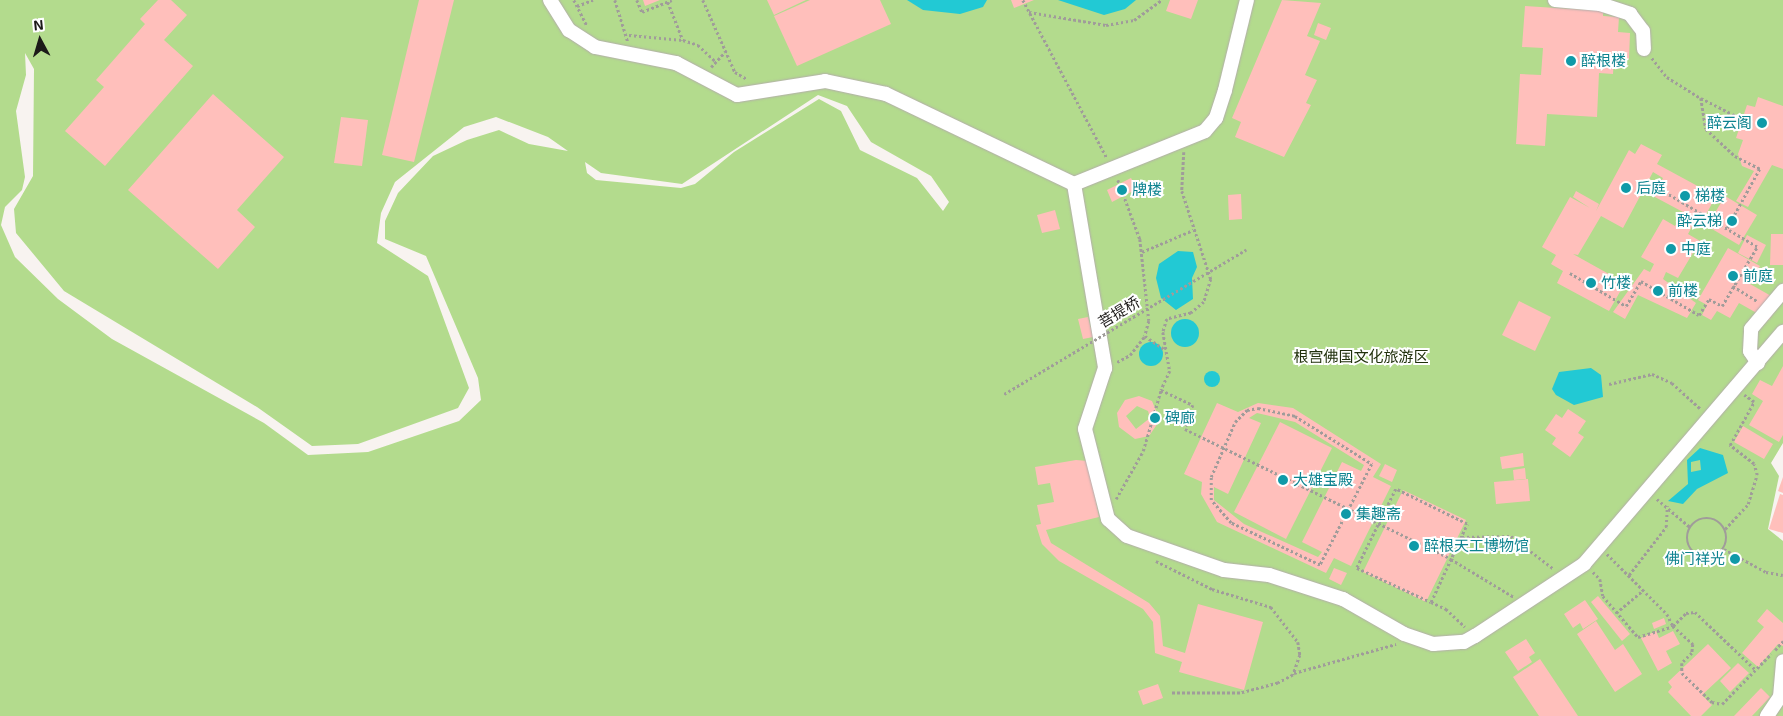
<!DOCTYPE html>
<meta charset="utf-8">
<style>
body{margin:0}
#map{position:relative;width:1783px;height:716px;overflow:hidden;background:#f8f3f0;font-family:"Exo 2","Noto Sans SC",sans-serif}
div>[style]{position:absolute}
.green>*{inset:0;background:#b3db8d}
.water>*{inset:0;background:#22c9d4}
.round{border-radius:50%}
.building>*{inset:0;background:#ffbfbb}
.path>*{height:2.5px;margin-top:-1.25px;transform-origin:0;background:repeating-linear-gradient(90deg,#a09c9a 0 2.5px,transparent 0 5px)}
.path>.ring{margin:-1.25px;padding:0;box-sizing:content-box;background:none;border:2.5px solid #a09c9a;border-radius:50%}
.roads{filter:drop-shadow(0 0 1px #b3adab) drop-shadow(0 0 1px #b3adab)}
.minor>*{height:14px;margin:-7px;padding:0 7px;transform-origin:7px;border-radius:7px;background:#fff}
.path-bridge>*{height:2.5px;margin-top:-1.25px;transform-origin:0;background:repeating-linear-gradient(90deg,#a09c9a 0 2.5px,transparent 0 5px)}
.dots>*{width:14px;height:14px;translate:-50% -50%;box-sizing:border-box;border:2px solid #fff;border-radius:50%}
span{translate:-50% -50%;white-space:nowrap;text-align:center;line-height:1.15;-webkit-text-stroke:4px #fff;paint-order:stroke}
.culture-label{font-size:15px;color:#0d838f}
.left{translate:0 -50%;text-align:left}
.right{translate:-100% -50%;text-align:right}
.street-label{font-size:15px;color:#1c1a19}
.park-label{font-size:15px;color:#20300c}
.north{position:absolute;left:15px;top:15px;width:50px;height:50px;-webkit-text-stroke:4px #fff;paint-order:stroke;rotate:354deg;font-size:14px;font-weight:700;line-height:20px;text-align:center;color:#1c1a19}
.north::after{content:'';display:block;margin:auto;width:18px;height:22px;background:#1c1a19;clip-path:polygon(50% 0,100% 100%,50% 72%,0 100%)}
</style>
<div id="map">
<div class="green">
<div style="clip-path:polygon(evenodd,0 0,1783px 0,1783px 443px,1771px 463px,1779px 476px,1768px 529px,1783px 541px,1783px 716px,0 716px,0 0,25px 53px,34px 69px,33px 176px,14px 209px,16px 233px,64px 291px,257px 407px,312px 446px,358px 444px,458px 408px,469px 388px,428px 276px,377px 243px,381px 213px,395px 182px,464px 127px,496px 117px,548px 137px,568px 151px,529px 144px,499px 130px,467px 140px,433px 156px,398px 193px,385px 221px,385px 239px,426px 256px,478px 378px,481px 400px,459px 421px,368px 452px,308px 455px,264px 423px,112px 339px,58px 299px,15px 257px,1px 225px,5px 207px,22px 190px,25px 177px,16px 111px,26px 75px,25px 53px,0 0,818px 95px,847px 106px,871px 142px,931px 176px,949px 202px,943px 211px,917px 178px,860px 150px,841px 111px,819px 99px,734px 152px,695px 184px,681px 188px,596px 180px,587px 173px,585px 162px,601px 173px,682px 184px,818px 95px)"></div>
</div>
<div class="water">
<div style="clip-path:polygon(907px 0,987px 0,983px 7px,960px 14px,923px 10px)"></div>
<div style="clip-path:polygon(1058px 0,1136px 0,1125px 9px,1104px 15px)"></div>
<div style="clip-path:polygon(1178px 251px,1193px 252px,1197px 267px,1192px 278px,1193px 299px,1176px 310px,1161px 298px,1156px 278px,1159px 264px)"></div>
<div class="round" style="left:1171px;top:319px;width:28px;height:28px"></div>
<div class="round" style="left:1139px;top:342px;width:24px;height:24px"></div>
<div style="clip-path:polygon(1591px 368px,1601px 375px,1603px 397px,1574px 405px,1556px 395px,1552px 389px,1559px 372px)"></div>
<div class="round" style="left:1204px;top:371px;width:16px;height:16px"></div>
<div style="clip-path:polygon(evenodd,1700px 448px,1723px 455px,1728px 473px,1697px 489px,1683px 504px,1668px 501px,1688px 484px,1687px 460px,1700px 448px,1700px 460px,1701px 470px,1691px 472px,1691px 462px,1700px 460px)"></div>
</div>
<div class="building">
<div style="clip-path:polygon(158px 0,171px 0,187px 15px,164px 40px,193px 66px,105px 166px,65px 131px,104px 87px,96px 80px,145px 24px,140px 19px)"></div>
<div style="clip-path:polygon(419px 0,454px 0,414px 162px,382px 155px)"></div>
<div style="clip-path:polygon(643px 0,660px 0,645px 6px)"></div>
<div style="clip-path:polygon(767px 0,806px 0,774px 15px)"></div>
<div style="clip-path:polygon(810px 0,880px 0,891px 24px,797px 66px,774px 16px)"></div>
<div style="clip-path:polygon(1011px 0,1034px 0,1014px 8px)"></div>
<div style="clip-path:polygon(1170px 0,1198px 0,1191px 19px,1166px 11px)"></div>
<div style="clip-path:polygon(1282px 0,1321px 3px,1307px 36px,1320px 41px,1305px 75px,1317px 80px,1306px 103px,1311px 105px,1284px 157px,1235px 137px,1241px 122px,1232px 118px)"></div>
<div style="clip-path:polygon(1525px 6px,1603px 11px,1603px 16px,1619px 17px,1618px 32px,1630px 33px,1629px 59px,1614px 58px,1613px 74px,1599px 73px,1597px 117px,1547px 114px,1545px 146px,1516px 144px,1520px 74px,1541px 75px,1543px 48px,1522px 47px)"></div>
<div style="clip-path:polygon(1318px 23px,1331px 28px,1326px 40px,1314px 35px)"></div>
<div style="clip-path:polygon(213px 94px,284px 157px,237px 210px,255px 227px,218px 269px,128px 190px)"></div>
<div style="clip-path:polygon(1758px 97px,1783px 106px,1783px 169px,1772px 165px,1748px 207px,1736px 201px,1754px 171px,1742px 166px,1738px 154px,1743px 140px,1736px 138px,1747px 105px,1755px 107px)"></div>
<div style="clip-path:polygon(341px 117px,368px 120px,362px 166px,334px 163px)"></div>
<div style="clip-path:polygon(1641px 144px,1662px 155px,1657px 164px,1716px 196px,1702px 222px,1696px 219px,1688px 234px,1700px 241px,1678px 278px,1666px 272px,1663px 279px,1696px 303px,1687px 318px,1638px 295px,1625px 319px,1613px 312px,1644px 269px,1650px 272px,1654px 264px,1641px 257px,1663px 219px,1675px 226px,1683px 212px,1653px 196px,1663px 178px,1653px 172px,1623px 228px,1601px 216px,1578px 255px,1573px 254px,1625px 283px,1609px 311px,1557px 283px,1563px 271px,1551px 264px,1556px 255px,1542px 247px,1570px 197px,1590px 208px,1573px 197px,1576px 191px,1599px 204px,1596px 211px,1629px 150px,1635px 154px)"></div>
<div style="clip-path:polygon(1131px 178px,1137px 189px,1112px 202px,1107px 190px)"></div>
<div style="clip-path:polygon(1241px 194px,1242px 219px,1229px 220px,1228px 195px)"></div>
<div style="clip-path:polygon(1725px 196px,1757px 215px,1739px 245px,1707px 226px)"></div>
<div style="clip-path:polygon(1055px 210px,1060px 229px,1042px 233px,1037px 215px)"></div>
<div style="clip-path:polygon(1771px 234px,1783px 234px,1783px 265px,1770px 265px)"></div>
<div style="clip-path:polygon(1747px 235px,1766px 245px,1757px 263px,1738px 253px)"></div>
<div style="clip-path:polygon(1728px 248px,1760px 266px,1750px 284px,1780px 301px,1769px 320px,1739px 303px,1730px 318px,1717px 311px,1711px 320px,1702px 315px,1707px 305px,1698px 300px)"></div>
<div style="clip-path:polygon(1519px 301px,1551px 317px,1535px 351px,1502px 335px)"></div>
<div style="clip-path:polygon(1088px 317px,1093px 337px,1083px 339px,1078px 319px)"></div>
<div style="clip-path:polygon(1783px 366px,1783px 435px,1779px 442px,1749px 425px,1763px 401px,1752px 394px,1760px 380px,1772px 386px)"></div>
<div style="clip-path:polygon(evenodd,1139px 396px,1152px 401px,1160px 420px,1149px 436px,1135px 439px,1119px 427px,1117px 413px,1125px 400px,1139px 396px,1137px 406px,1148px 411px,1150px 418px,1136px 429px,1126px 416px,1137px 406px)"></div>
<div style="clip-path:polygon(evenodd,1217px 403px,1238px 412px,1258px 403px,1293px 408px,1381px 464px,1373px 477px,1391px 486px,1351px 566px,1334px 558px,1326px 573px,1217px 522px,1201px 494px,1202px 482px,1184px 474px,1217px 403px,1257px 413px,1295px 422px,1364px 465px,1361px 471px,1342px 462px,1302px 542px,1322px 552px,1318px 557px,1244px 524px,1214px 500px,1214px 487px,1228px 494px,1261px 423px,1249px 418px,1257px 413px)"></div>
<div style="clip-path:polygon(1568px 409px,1586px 421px,1578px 433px,1584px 437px,1570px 457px,1552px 444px,1556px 438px,1545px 430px,1556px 414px,1562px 418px)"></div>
<div style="clip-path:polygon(1280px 422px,1332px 448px,1286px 539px,1234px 512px)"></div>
<div style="clip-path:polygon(1743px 426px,1773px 444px,1764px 459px,1734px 442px)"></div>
<div style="clip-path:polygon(1523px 453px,1524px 466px,1502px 469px,1500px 457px)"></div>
<div style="clip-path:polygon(1076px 460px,1088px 461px,1099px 517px,1046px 530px,1051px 543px,1149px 603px,1160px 616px,1163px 646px,1185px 653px,1198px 604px,1263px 622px,1244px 690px,1179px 672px,1182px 662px,1155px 653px,1153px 622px,1143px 609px,1059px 561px,1042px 544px,1036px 525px,1041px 524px,1037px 505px,1054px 502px,1050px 483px,1038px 485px,1035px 467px)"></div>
<div style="clip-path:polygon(1385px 464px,1397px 470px,1392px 482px,1379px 476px)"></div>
<div style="clip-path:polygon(1525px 468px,1526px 479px,1514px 480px,1513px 470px)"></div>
<div style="clip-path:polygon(1783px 477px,1783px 493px,1778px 491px)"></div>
<div style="clip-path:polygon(1528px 479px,1530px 501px,1496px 504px,1494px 482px)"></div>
<div style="clip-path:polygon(1403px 490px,1466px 520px,1426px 602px,1363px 572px)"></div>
<div style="clip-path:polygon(1780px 494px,1783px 495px,1783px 533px,1769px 529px)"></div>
<div style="clip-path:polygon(1334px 568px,1347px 573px,1341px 585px,1329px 579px)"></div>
<div style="clip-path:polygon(1598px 596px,1630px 634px,1622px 641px,1591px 602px)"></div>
<div style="clip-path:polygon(1585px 600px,1598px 619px,1583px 629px,1580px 623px,1573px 628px,1564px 614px)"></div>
<div style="clip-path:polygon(1767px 609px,1783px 623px,1783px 646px,1778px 644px,1758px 667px,1742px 653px,1764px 627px,1757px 621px)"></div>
<div style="clip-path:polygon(1664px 618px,1666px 624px,1654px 629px,1652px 623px)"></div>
<div style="clip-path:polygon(1596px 621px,1615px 650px,1623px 644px,1642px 674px,1615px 692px,1577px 634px)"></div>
<div style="clip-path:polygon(1656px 631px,1659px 638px,1673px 631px,1680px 644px,1666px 651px,1672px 663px,1658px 671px,1641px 638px)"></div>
<div style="clip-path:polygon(1526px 639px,1535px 653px,1529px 657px,1532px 662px,1518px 671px,1505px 652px)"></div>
<div style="clip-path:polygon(1708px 644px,1731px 668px,1702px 695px,1712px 705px,1701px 716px,1691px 716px,1668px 692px,1672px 687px,1668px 682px)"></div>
<div style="clip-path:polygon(1540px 659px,1578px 716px,1539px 716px,1513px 677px)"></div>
<div style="clip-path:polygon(1738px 663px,1749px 673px,1730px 692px,1720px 681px)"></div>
<div style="clip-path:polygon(1158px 684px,1163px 698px,1143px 705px,1138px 691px)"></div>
<div style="clip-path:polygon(1761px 688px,1770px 697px,1752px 716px,1734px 716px)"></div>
</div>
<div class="path">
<div style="left:574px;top:0;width:28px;rotate:63deg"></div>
<div style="left:615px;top:0;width:44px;rotate:72.8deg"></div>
<div style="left:637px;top:0;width:13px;rotate:67deg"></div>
<div style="left:642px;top:12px;width:32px;rotate:-22deg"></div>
<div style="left:703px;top:0;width:79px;rotate:66deg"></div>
<div style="left:735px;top:72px;width:14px;rotate:30deg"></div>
<div style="left:1023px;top:0;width:179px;rotate:62deg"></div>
<div style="left:668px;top:2px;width:41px;rotate:68.5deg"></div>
<div style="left:577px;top:6px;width:17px;rotate:-21deg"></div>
<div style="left:1029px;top:12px;width:78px;rotate:9.6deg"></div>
<div style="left:1106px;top:25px;width:28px;rotate:-10deg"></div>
<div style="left:1134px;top:20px;width:34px;rotate:-36deg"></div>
<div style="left:629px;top:35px;width:54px;rotate:5.3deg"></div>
<div style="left:683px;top:40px;width:16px;rotate:18deg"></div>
<div style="left:698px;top:45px;width:25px;rotate:43deg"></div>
<div style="left:1652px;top:58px;width:24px;rotate:52deg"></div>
<div style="left:1667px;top:77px;width:40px;rotate:32deg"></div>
<div style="left:1701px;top:98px;width:31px;rotate:81deg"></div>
<div style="left:1706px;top:129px;width:40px;rotate:43deg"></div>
<div style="left:1735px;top:156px;width:28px;rotate:27deg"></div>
<div style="left:1760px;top:169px;width:68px;rotate:118.8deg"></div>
<div style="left:711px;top:67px;width:21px;rotate:-47deg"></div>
<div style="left:1701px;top:98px;width:42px;rotate:27.2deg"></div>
<div style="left:1184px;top:152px;width:39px;rotate:93deg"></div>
<div style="left:1182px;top:191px;width:93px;rotate:71.8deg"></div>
<div style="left:1211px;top:279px;width:24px;rotate:107deg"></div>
<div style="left:1204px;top:302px;width:17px;rotate:140deg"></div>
<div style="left:1191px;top:313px;width:25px;rotate:166deg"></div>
<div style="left:1167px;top:319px;width:14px;rotate:107deg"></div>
<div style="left:1163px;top:332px;width:40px;rotate:80deg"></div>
<div style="left:1170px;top:371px;width:21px;rotate:115deg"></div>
<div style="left:1161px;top:390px;width:35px;rotate:25deg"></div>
<div style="left:1193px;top:405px;width:25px;rotate:108deg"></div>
<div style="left:1185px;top:429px;width:296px;rotate:26deg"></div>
<div style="left:1451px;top:559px;width:74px;rotate:31.1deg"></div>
<div style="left:1118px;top:180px;width:63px;rotate:69.6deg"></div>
<div style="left:1140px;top:239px;width:82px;rotate:83.7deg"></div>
<div style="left:1149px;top:321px;width:16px;rotate:105deg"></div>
<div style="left:1142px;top:252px;width:56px;rotate:-23.3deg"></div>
<div style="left:1570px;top:273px;width:65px;rotate:30.5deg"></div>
<div style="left:1626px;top:306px;width:29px;rotate:-59deg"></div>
<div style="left:1641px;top:281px;width:67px;rotate:30.4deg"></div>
<div style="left:1699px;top:315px;width:19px;rotate:-58deg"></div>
<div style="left:1709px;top:299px;width:15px;rotate:28deg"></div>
<div style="left:1722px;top:306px;width:69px;rotate:-59.3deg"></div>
<div style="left:1757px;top:247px;width:108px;rotate:-149.4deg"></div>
<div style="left:1733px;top:286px;width:28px;rotate:32deg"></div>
<div style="left:1117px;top:362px;width:15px;rotate:-28deg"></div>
<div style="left:1130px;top:355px;width:24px;rotate:-52deg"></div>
<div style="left:1145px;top:336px;width:25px;rotate:34deg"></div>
<div style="left:1609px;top:384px;width:44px;rotate:-13.1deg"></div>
<div style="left:1652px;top:374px;width:22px;rotate:24deg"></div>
<div style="left:1672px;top:383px;width:38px;rotate:42deg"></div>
<div style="left:1258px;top:408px;width:38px;rotate:12deg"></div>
<div style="left:1295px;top:416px;width:91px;rotate:31.9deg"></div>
<div style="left:1372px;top:464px;width:114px;rotate:117.2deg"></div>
<div style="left:1320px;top:565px;width:98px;rotate:-154.7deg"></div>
<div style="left:1231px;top:523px;width:30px;rotate:-131deg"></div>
<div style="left:1211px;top:500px;width:23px;rotate:-90deg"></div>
<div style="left:1211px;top:477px;width:60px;rotate:-66.4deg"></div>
<div style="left:1235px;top:422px;width:17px;rotate:-45deg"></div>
<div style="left:1247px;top:410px;width:11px;rotate:-10deg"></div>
<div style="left:1116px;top:499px;width:55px;rotate:-60.6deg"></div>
<div style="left:1143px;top:451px;width:64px;rotate:-73.6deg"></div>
<div style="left:1657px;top:499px;width:43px;rotate:40.3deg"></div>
<div class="ring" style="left:1687px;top:518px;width:37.5px;height:37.5px"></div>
<div style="left:1725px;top:529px;width:34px;rotate:-47deg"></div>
<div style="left:1748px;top:504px;width:30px;rotate:-73deg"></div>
<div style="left:1757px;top:475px;width:11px;rotate:-105deg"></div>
<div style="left:1754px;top:464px;width:31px;rotate:-142deg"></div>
<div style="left:1730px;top:445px;width:49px;rotate:-60.8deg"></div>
<div style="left:1754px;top:402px;width:12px;rotate:-145deg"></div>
<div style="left:1462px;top:537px;width:49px;rotate:-1.2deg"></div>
<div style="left:1511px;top:536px;width:54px;rotate:37.5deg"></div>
<div style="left:1724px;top:549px;width:48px;rotate:28.7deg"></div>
<div style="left:1766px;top:572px;width:17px;rotate:10deg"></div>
<div style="left:1607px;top:554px;width:85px;rotate:45deg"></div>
<div style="left:1667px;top:614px;width:13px;rotate:63deg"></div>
<div style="left:1673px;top:626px;width:18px;rotate:-45deg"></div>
<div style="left:1686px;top:613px;width:9px;rotate:-6deg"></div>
<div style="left:1695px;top:612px;width:84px;rotate:43.6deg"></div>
<div style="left:1156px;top:561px;width:63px;rotate:26.6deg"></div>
<div style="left:1212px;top:589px;width:62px;rotate:17deg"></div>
<div style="left:1271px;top:607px;width:44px;rotate:52.4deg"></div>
<div style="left:1298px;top:642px;width:13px;rotate:81deg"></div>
<div style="left:1300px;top:655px;width:21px;rotate:109deg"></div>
<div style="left:1293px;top:675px;width:17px;rotate:152deg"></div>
<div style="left:1278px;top:683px;width:39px;rotate:165deg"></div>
<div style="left:1240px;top:693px;width:69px;rotate:180deg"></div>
<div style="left:1593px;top:572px;width:10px;rotate:45deg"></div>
<div style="left:1600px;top:579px;width:17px;rotate:80deg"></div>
<div style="left:1603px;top:596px;width:54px;rotate:49.5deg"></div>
<div style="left:1638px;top:637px;width:37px;rotate:-17deg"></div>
<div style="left:1673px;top:626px;width:27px;rotate:42deg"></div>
<div style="left:1693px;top:644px;width:9px;rotate:96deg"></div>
<div style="left:1692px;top:653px;width:14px;rotate:135deg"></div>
<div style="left:1682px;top:663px;width:10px;rotate:90deg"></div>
<div style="left:1682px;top:673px;width:42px;rotate:44deg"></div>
<div style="left:1712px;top:702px;width:10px;rotate:11deg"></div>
<div style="left:1722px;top:704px;width:70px;rotate:-45.6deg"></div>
<div style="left:1629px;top:575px;width:61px;rotate:-52.4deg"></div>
<div style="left:1666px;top:527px;width:21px;rotate:-87deg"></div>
<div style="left:1431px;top:602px;width:86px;rotate:-65.2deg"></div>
<div style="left:1467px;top:524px;width:79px;rotate:-153.8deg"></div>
<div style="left:1396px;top:489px;width:88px;rotate:116.3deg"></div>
<div style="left:1357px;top:568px;width:81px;rotate:24.7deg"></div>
<div style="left:1431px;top:602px;width:17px;rotate:25deg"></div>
<div style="left:1446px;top:609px;width:26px;rotate:43deg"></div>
<div style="left:1616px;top:613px;width:35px;rotate:-40deg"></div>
<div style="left:1775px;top:650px;width:12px;rotate:-48deg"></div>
<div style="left:1294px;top:673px;width:106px;rotate:-15.9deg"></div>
</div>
<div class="roads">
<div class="minor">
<div style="left:550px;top:0;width:36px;rotate:58deg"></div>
<div style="left:569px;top:30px;width:31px;rotate:33deg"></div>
<div style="left:595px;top:47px;width:83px;rotate:11.2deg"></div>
<div style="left:676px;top:63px;width:69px;rotate:27.7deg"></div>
<div style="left:737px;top:95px;width:89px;rotate:-9deg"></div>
<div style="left:825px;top:81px;width:62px;rotate:12deg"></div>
<div style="left:886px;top:94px;width:208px;rotate:25.6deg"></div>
<div style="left:1555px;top:0;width:45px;rotate:5.1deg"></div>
<div style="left:1600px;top:4px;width:32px;rotate:18deg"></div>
<div style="left:1630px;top:14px;width:21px;rotate:53deg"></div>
<div style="left:1643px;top:31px;width:18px;rotate:87deg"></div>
<div style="left:1074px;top:184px;width:187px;rotate:80.4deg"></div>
<div style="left:1105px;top:368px;width:64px;rotate:108.2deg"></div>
<div style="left:1085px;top:429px;width:93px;rotate:75.7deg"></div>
<div style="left:1108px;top:519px;width:25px;rotate:42deg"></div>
<div style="left:1127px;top:536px;width:103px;rotate:19.3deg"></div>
<div style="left:1224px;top:570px;width:45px;rotate:6.3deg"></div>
<div style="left:1269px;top:575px;width:78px;rotate:18deg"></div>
<div style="left:1343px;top:599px;width:70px;rotate:29.8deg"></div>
<div style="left:1404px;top:634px;width:31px;rotate:19deg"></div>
<div style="left:1433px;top:644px;width:31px;rotate:-4deg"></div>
<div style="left:1464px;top:642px;width:13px;rotate:-29deg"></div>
<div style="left:1475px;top:636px;width:131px;rotate:-33.4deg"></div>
<div style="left:1584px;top:564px;width:306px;rotate:-49.4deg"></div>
<div style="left:1074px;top:184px;width:141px;rotate:-22deg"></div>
<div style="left:1205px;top:131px;width:17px;rotate:-50deg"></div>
<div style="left:1216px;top:118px;width:29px;rotate:-72deg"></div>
<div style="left:1225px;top:90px;width:93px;rotate:-76.3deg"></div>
<div style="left:1758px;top:363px;width:14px;rotate:-124deg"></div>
<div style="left:1750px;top:351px;width:22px;rotate:-87deg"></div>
<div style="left:1751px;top:329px;width:50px;rotate:-49.9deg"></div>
<div style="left:1767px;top:716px;width:23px;rotate:-56deg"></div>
<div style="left:1780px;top:697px;width:36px;rotate:-85deg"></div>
</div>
</div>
<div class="path-bridge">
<div style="left:1004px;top:394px;width:282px;rotate:-30.8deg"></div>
</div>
<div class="dots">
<div style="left:1571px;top:61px;background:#0f9aa8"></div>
<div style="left:1762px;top:123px;background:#0f9aa8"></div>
<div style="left:1626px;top:188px;background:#0f9aa8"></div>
<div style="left:1122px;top:190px;background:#0f9aa8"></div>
<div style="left:1685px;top:196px;background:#0f9aa8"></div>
<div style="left:1732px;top:221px;background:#0f9aa8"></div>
<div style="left:1671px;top:249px;background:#0f9aa8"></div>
<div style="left:1733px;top:276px;background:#0f9aa8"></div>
<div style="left:1591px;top:283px;background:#0f9aa8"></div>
<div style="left:1658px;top:291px;background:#0f9aa8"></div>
<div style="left:1155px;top:418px;background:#0f9aa8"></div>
<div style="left:1283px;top:480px;background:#0f9aa8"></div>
<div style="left:1346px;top:514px;background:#0f9aa8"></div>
<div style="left:1414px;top:546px;background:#0f9aa8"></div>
<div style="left:1735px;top:559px;background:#0f9aa8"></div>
</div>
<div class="culture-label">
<span class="left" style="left:1581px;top:61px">醉根楼</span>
<span class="right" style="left:1752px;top:123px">醉云阁</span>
<span class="left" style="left:1636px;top:188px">后庭</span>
<span class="left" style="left:1132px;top:190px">牌楼</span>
<span class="left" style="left:1695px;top:196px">梯楼</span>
<span class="right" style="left:1722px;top:221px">酔云梯</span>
<span class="left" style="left:1681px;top:249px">中庭</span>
<span class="left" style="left:1743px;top:276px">前庭</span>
<span class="left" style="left:1601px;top:283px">竹楼</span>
<span class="left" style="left:1668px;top:291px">前楼</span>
<span class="left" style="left:1165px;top:418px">碑廊</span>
<span class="left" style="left:1293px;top:480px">大雄宝殿</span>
<span class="left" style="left:1356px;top:514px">集趣斋</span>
<span class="left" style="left:1424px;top:546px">醉根天工博物馆</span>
<span class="right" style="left:1725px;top:559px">佛门祥光</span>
</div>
<div class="street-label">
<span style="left:1119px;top:312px;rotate:-31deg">菩提桥</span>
</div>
<div class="park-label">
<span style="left:1361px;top:357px">根宫佛国文化旅游区</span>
</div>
<div class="north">N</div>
</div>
